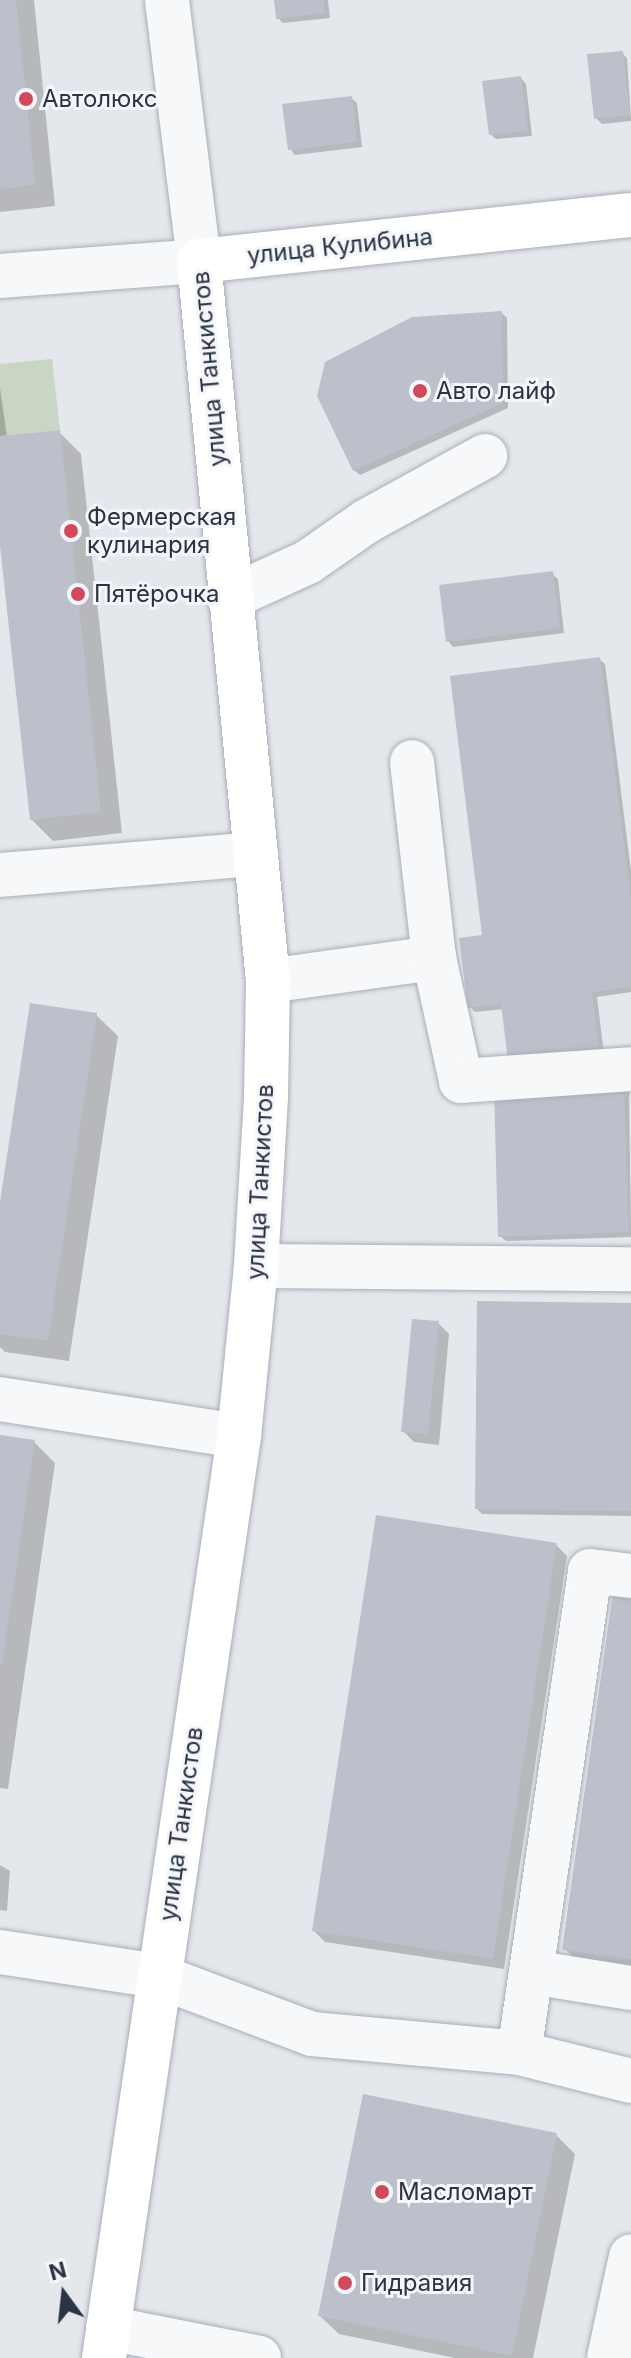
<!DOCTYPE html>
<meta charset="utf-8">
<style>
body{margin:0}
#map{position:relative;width:631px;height:2358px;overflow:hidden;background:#e4e7ec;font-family:Inter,sans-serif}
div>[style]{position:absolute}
.green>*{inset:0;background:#c9d6c5}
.shadow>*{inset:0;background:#0003}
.building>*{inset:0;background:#bbc0ca}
.roads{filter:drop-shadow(0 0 2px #a9aeb7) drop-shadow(0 0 2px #a9aeb7)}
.minor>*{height:44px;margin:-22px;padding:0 22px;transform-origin:22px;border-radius:22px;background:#f7f8fa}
.major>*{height:44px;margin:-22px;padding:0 22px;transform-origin:22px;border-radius:22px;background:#fff}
.dots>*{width:22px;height:22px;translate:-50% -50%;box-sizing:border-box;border:4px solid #f4f6f9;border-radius:50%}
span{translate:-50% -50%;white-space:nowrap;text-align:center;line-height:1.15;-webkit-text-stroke:6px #f4f6f9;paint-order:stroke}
.poi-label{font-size:24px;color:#2b3445}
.left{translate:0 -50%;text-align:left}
.street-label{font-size:24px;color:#2b3445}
.north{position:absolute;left:24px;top:2254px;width:80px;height:80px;-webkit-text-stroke:6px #f4f6f9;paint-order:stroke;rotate:345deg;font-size:22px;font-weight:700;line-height:32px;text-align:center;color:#2b3445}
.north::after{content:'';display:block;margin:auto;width:28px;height:36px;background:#2b3445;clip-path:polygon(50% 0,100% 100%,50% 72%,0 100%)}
</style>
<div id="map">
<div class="green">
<div style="clip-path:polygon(52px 359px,60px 430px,0 436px,0 364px)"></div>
</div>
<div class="shadow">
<div style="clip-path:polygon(0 0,34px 0,55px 206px,0 212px)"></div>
<div style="clip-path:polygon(276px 0,328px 0,330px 18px,283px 23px,278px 18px)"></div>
<div style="clip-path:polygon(622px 53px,627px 58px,631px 121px,602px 124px,596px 118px)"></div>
<div style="clip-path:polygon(521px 78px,526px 84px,532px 136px,496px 139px,490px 134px)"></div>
<div style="clip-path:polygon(351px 98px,357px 103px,362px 147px,295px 155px,290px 149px)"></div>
<div style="clip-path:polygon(502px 313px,507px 318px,508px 408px,360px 475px,354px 470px)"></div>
<div style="clip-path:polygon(0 388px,7px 437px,59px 432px,81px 454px,122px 833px,53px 841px,31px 819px,0 527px)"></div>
<div style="clip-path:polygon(552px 574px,558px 579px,564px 633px,453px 647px,448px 641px)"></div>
<div style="clip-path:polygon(599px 659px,605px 664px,631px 871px,631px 992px,597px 997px,605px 1062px,504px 1009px,475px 1012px,470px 1007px,485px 937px)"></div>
<div style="clip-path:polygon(96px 1015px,118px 1036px,69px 1361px,5px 1352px,0 1347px,0 1217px)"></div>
<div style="clip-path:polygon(496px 1089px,629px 1090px,631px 1237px,506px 1241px,500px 1236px)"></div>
<div style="clip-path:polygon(631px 1305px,631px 1516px,482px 1514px,477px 1509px)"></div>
<div style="clip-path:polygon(438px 1323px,449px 1334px,439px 1445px,414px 1442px,403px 1431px)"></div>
<div style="clip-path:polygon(0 1437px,34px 1442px,55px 1463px,8px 1789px,0 1788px)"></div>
<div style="clip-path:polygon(556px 1545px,567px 1556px,504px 1969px,325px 1942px,314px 1931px)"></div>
<div style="clip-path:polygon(631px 1591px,631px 1974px,583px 1968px,565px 1949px)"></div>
<div style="clip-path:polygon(0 1865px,10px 1871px,7px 1911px,0 1910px)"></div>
<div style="clip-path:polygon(556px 2135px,575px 2154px,533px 2358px,455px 2358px,339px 2334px,320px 2316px)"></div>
</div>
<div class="building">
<div style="clip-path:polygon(0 0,16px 0,35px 185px,0 189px)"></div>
<div style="clip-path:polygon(274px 0,324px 0,325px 13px,276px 19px)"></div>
<div style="clip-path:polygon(623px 51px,630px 115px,594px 119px,587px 54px)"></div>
<div style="clip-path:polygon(521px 76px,528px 131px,489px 135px,482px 81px)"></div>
<div style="clip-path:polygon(352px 96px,357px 142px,288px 150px,282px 104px)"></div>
<div style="clip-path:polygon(502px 311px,503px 403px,353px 471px,317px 396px,325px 362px,412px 317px)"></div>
<div style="clip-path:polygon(60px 430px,101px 812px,30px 820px,0 546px,0 436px)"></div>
<div style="clip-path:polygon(553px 571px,560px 628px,446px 642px,439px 585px)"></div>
<div style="clip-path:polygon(600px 657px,631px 901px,631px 987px,592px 992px,600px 1056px,509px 1068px,501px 1004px,468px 1008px,459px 938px,482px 935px,450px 676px)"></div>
<div style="clip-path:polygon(30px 1003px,97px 1013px,48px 1341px,0 1334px,0 1202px)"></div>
<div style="clip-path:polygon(624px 1083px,629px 1232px,498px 1237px,494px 1087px)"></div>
<div style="clip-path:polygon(477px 1301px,631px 1303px,631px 1511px,475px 1509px)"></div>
<div style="clip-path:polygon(412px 1319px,439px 1321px,428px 1434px,401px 1432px)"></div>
<div style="clip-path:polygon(0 1435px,35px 1440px,2px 1665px,0 1665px)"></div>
<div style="clip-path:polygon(376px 1515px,557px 1543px,493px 1959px,312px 1931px)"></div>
<div style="clip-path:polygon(614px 1586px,631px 1589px,631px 1959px,562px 1950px)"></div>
<div style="clip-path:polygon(363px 2094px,557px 2133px,512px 2356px,318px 2316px)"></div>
</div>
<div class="roads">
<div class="minor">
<div style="left:0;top:276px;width:200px;rotate:-4.3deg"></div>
<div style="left:199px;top:261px;width:263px;rotate:-97deg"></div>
<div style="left:229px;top:598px;width:87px;rotate:-24.5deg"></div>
<div style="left:308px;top:562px;width:72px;rotate:-34.8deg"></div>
<div style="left:367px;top:521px;width:135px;rotate:-28.8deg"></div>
<div style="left:0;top:875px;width:257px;rotate:-4.7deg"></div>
<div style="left:434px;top:958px;width:126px;rotate:77.6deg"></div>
<div style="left:461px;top:1081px;width:170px;rotate:-4deg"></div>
<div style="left:268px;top:981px;width:168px;rotate:-7.9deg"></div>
<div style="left:434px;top:958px;width:197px;rotate:-96.4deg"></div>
<div style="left:256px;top:1266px;width:375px;rotate:0.5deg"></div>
<div style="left:0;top:1399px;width:242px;rotate:8.8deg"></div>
<div style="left:0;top:1952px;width:160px;rotate:8.6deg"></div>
<div style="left:158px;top:1976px;width:165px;rotate:20.6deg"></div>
<div style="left:312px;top:2034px;width:208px;rotate:5.2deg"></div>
<div style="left:519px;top:2053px;width:115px;rotate:14deg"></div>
<div style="left:531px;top:1972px;width:101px;rotate:9.1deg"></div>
<div style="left:519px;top:2053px;width:487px;rotate:-81.6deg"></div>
<div style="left:590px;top:1571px;width:41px;rotate:7deg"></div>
<div style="left:108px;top:2328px;width:154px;rotate:11.2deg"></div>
<div style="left:609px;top:2358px;width:104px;rotate:-77.8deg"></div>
</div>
<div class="major">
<div style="left:104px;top:2358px;width:932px;rotate:-81.67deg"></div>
<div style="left:239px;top:1436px;width:171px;rotate:-84.3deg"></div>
<div style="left:256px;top:1266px;width:169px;rotate:-86.6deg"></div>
<div style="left:266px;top:1097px;width:116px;rotate:-89deg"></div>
<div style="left:268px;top:981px;width:723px;rotate:-95.47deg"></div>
<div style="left:199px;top:261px;width:434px;rotate:-6.1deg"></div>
</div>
</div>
<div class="dots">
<div style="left:26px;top:99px;background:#d1495b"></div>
<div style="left:420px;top:391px;background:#d1495b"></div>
<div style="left:71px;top:531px;background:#d1495b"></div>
<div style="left:78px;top:594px;background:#d1495b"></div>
<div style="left:382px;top:2192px;background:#d1495b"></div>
<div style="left:345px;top:2283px;background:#d1495b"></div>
</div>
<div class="poi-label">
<span class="left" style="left:42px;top:99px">Автолюкс</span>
<span class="left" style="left:436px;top:391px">Авто лайф</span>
<span class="left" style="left:87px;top:531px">Фермерская<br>кулинария</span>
<span class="left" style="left:94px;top:594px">Пятёрочка</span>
<span class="left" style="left:398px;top:2192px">Масломарт</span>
<span class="left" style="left:361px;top:2283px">Гидравия</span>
</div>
<div class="street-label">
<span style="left:340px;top:246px;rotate:-6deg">улица Кулибина</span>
<span style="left:209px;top:369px;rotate:-95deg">улица Танкистов</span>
<span style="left:260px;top:1182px;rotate:-87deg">улица Танкистов</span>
<span style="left:181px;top:1824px;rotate:-82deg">улица Танкистов</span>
</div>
<div class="north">N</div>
</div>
